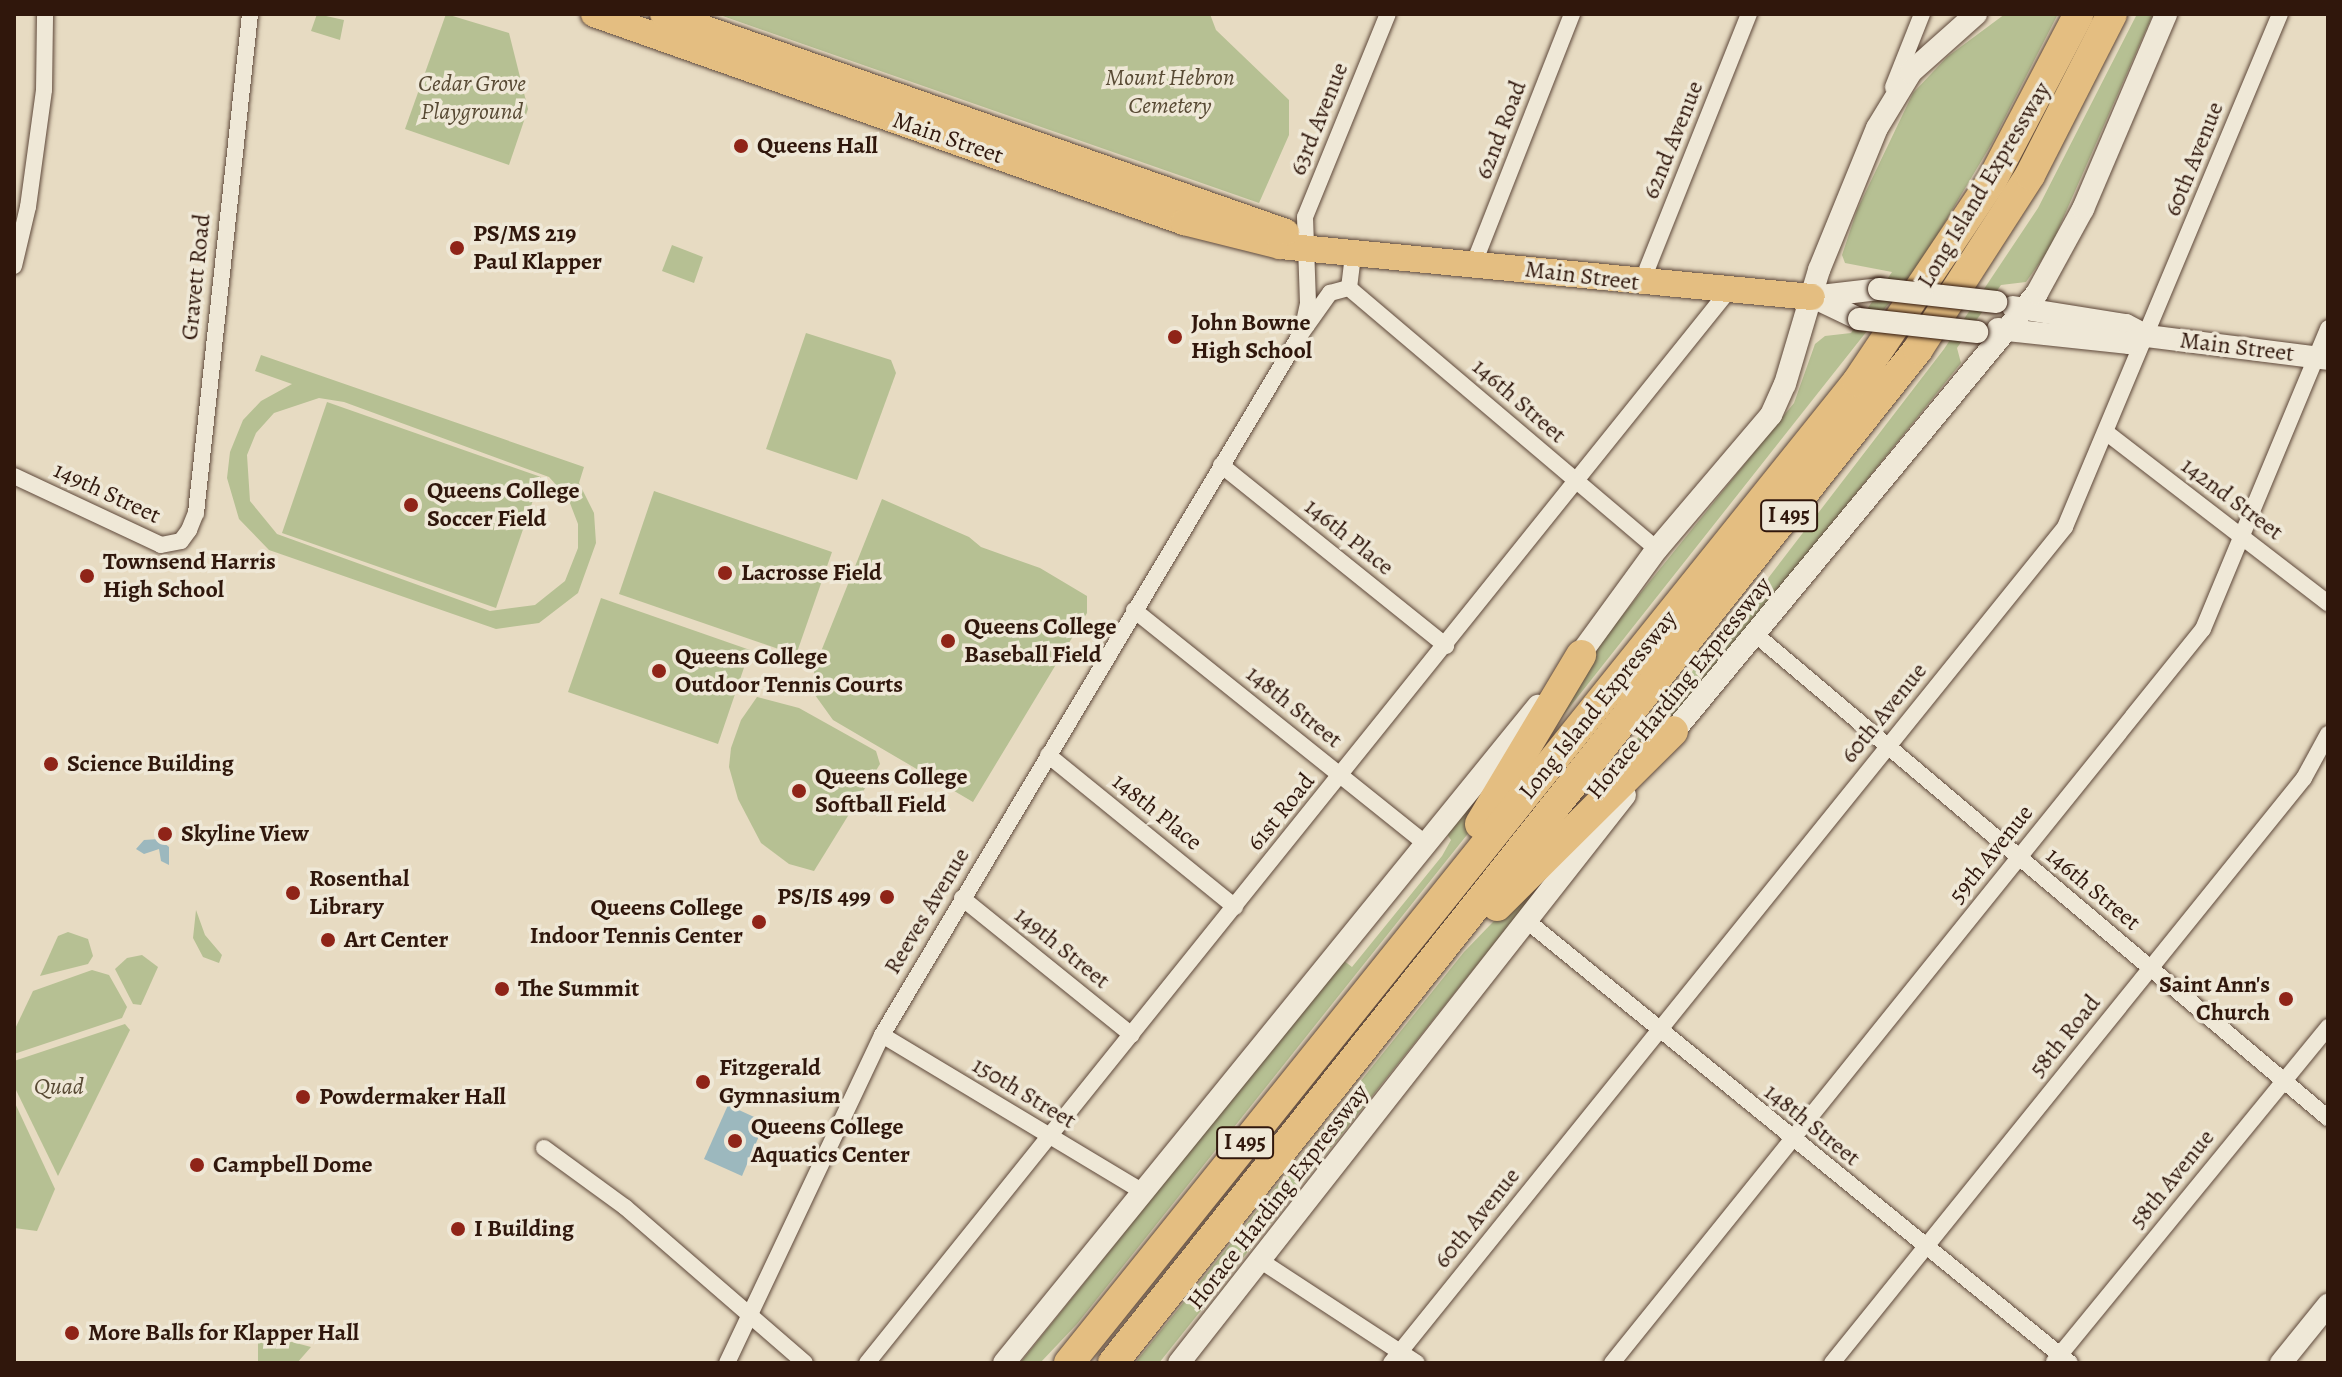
<!DOCTYPE html>
<style>
body{margin:0}
#map{position:relative;width:2342px;height:1377px;overflow:hidden;background:#e7dbc2;font-family:Alegreya,serif}
div>[style]{position:absolute}
.green>*{inset:0;background:#b6c093}
.water>*{inset:0;background:#9cb8be}
.roads{filter:drop-shadow(0 0 2px #5e483a) drop-shadow(0 0 2px #5e483a)}
.street>*{height:16px;margin:-8px;padding:0 8px;transform-origin:8px;border-radius:8px;background:#efe8d7}
.secondary>*{height:22px;margin:-11px;padding:0 11px;transform-origin:11px;border-radius:11px;background:#efe8d7}
.primary>*{height:26px;margin:-13px;padding:0 13px;transform-origin:13px;border-radius:13px;background:#e4be81}
.highway>*{height:30px;margin:-15px;padding:0 15px;transform-origin:15px;border-radius:15px;background:#e4be81}
.bridges{filter:drop-shadow(0 0 2px #30170c) drop-shadow(0 0 2px #30170c)}
.secondary-bridge>*{height:22px;margin:-11px;padding:0 11px;transform-origin:11px;border-radius:11px;background:#efe8d7}
.dots>*{width:22px;height:22px;translate:-50% -50%;box-sizing:border-box;border:4px solid #efe8d7;border-radius:50%}
span{translate:-50% -50%;white-space:nowrap;text-align:center;line-height:1.15;-webkit-text-stroke:7px #efe8d7;paint-order:stroke}
.shield-label span{padding:2px 6px;background:#efe8d7;border:2px solid;border-radius:6px;-webkit-text-stroke-width:0}
.shield-label{font-size:22px;color:#30170c;font-weight:700}
.park-label{font-size:24px;color:#584a34;font-style:italic}
.street-label{font-size:24px;color:#30170c}
.poi-label{font-size:24px;color:#30170c;font-weight:700}
.left{translate:0 -50%;text-align:left}
.right{translate:-100% -50%;text-align:right}
.frame{position:absolute;inset:0;border:16px solid #30170c;pointer-events:none}
</style>
<div id="map">
<div class="green">
<div style="clip-path:polygon(317px 14px,344px 20px,340px 40px,311px 31px)"></div>
<div style="clip-path:polygon(446px 14px,509px 33px,528px 109px,509px 165px,405px 129px)"></div>
<div style="clip-path:polygon(717px 14px,1210px 14px,1216px 30px,1289px 100px,1289px 135px,1259px 203px)"></div>
<div style="clip-path:polygon(2005px 14px,2058px 14px,1992px 143px,1920px 264px,1531px 756px,1592px 653px,1794px 403px,1815px 344px,1825px 336px,1851px 333px,1892px 272px,1845px 263px,1842px 255px,1857px 210px,1913px 93px,1947px 57px)"></div>
<div style="clip-path:polygon(2137px 14px,2153px 14px,2050px 248px,2026px 282px,2001px 285px,1957px 348px,1961px 363px,1685px 706px,1583px 805px,1766px 581px,1944px 349px,2038px 208px)"></div>
<div style="clip-path:polygon(672px 245px,703px 257px,694px 283px,662px 271px)"></div>
<div style="clip-path:polygon(806px 333px,891px 360px,896px 373px,857px 480px,766px 449px)"></div>
<div style="clip-path:polygon(evenodd,261px 355px,584px 467px,579px 483px,594px 513px,596px 543px,578px 593px,539px 623px,496px 629px,269px 550px,239px 519px,227px 478px,230px 452px,243px 420px,261px 401px,292px 384px,255px 371px,261px 355px,319px 398px,344px 402px,549px 477px,568px 498px,578px 524px,578px 548px,565px 581px,535px 605px,490px 611px,277px 534px,250px 501px,247px 455px,256px 433px,274px 413px,319px 398px)"></div>
<div style="clip-path:polygon(327px 402px,541px 477px,496px 608px,282px 533px)"></div>
<div style="clip-path:polygon(654px 491px,832px 552px,796px 655px,619px 594px)"></div>
<div style="clip-path:polygon(882px 499px,969px 537px,981px 547px,1040px 568px,1087px 596px,1087px 613px,973px 802px,833px 720px,815px 695px,814px 669px)"></div>
<div style="clip-path:polygon(601px 598px,750px 650px,718px 744px,568px 692px)"></div>
<div style="clip-path:polygon(757px 697px,799px 708px,876px 751px,880px 764px,814px 871px,789px 864px,761px 843px,738px 799px,729px 767px,731px 748px,741px 720px)"></div>
<div style="clip-path:polygon(1500px 766px,1474px 826px,1077px 1324px,1040px 1363px,1020px 1363px,1343px 960px,1352px 967px,1442px 856px,1451px 840px,1447px 834px)"></div>
<div style="clip-path:polygon(1599px 812px,1159px 1363px,1135px 1363px,1464px 952px)"></div>
<div style="clip-path:polygon(196px 910px,205px 935px,222px 955px,219px 963px,203px 957px,193px 938px)"></div>
<div style="clip-path:polygon(68px 932px,88px 939px,93px 956px,88px 964px,40px 976px,58px 936px)"></div>
<div style="clip-path:polygon(142px 955px,158px 967px,141px 1005px,133px 1004px,115px 969px,127px 958px)"></div>
<div style="clip-path:polygon(92px 970px,109px 975px,127px 1007px,122px 1018px,14px 1054px,14px 1031px,33px 991px)"></div>
<div style="clip-path:polygon(125px 1024px,130px 1030px,58px 1176px,14px 1086px,14px 1061px)"></div>
<div style="clip-path:polygon(14px 1101px,55px 1189px,37px 1231px,14px 1228px)"></div>
<div style="clip-path:polygon(258px 1333px,311px 1347px,297px 1363px,258px 1363px)"></div>
</div>
<div class="water">
<div style="clip-path:polygon(159px 839px,169px 847px,169px 865px,161px 861px,159px 849px,144px 854px,136px 849px,144px 840px)"></div>
<div style="clip-path:polygon(728px 1105px,765px 1122px,742px 1176px,704px 1159px)"></div>
</div>
<div class="roads">
<div class="street">
<div style="left:1893px;top:87px;width:79px;rotate:-68.3deg"></div>
<div style="left:1474px;top:263px;width:268px;rotate:-68.5deg"></div>
<div style="left:14px;top:266px;width:61px;rotate:-76.7deg"></div>
<div style="left:28px;top:207px;width:118px;rotate:-82.2deg"></div>
<div style="left:44px;top:90px;width:76px;rotate:-89.2deg"></div>
<div style="left:1641px;top:284px;width:291px;rotate:-68.2deg"></div>
<div style="left:1349px;top:288px;width:404px;rotate:40.3deg"></div>
<div style="left:1349px;top:288px;width:39px;rotate:-83deg"></div>
<div style="left:1303px;top:327px;width:25px;rotate:-78deg"></div>
<div style="left:1308px;top:303px;width:86px;rotate:-92deg"></div>
<div style="left:1305px;top:217px;width:219px;rotate:-67.8deg"></div>
<div style="left:2107px;top:433px;width:279px;rotate:37.6deg"></div>
<div style="left:1221px;top:465px;width:289px;rotate:38.8deg"></div>
<div style="left:14px;top:476px;width:162px;rotate:25.1deg"></div>
<div style="left:161px;top:545px;width:20px;rotate:-11deg"></div>
<div style="left:181px;top:541px;width:14px;rotate:-54deg"></div>
<div style="left:189px;top:530px;width:18px;rotate:-68deg"></div>
<div style="left:196px;top:513px;width:502px;rotate:-83.82deg"></div>
<div style="left:1134px;top:610px;width:371px;rotate:38.7deg"></div>
<div style="left:1755px;top:634px;width:750px;rotate:40.19deg"></div>
<div style="left:1048px;top:755px;width:241px;rotate:39.1deg"></div>
<div style="left:962px;top:898px;width:218px;rotate:38.9deg"></div>
<div style="left:1527px;top:921px;width:700px;rotate:39.15deg"></div>
<div style="left:882px;top:1035px;width:303px;rotate:31deg"></div>
<div style="left:544px;top:1148px;width:100px;rotate:36.1deg"></div>
<div style="left:625px;top:1207px;width:238px;rotate:40.9deg"></div>
<div style="left:1261px;top:1261px;width:186px;rotate:33.2deg"></div>
<div style="left:2054px;top:1362px;width:433px;rotate:-50.7deg"></div>
<div style="left:727px;top:1363px;width:363px;rotate:-64.7deg"></div>
<div style="left:882px;top:1035px;width:815px;rotate:-59.16deg"></div>
<div style="left:1300px;top:335px;width:52px;rotate:-54.5deg"></div>
<div style="left:1330px;top:293px;width:20px;rotate:-15deg"></div>
<div style="left:867px;top:1363px;width:1376px;rotate:-51.22deg"></div>
<div style="left:1391px;top:1363px;width:1074px;rotate:-51.12deg"></div>
<div style="left:2065px;top:527px;width:556px;rotate:-67.26deg"></div>
<div style="left:1612px;top:1363px;width:942px;rotate:-51.16deg"></div>
<div style="left:2203px;top:629px;width:326px;rotate:-67.4deg"></div>
<div style="left:1832px;top:1363px;width:752px;rotate:-51.1deg"></div>
<div style="left:2304px;top:778px;width:50px;rotate:-61.4deg"></div>
</div>
<div class="secondary">
<div style="left:1812px;top:297px;width:67px;rotate:-6.8deg"></div>
<div style="left:1813px;top:297px;width:51px;rotate:25.6deg"></div>
<div style="left:2013px;top:307px;width:114px;rotate:9.1deg"></div>
<div style="left:2126px;top:325px;width:24px;rotate:28deg"></div>
<div style="left:2147px;top:336px;width:182px;rotate:7.2deg"></div>
<div style="left:1998px;top:329px;width:132px;rotate:6.1deg"></div>
<div style="left:2129px;top:343px;width:19px;rotate:-21deg"></div>
<div style="left:1573px;top:664px;width:142px;rotate:-53.9deg"></div>
<div style="left:1657px;top:549px;width:176px;rotate:-49.6deg"></div>
<div style="left:1771px;top:415px;width:34px;rotate:-66deg"></div>
<div style="left:1785px;top:384px;width:119px;rotate:-73.4deg"></div>
<div style="left:1819px;top:270px;width:153px;rotate:-67.8deg"></div>
<div style="left:1877px;top:128px;width:66px;rotate:-58.7deg"></div>
<div style="left:1911px;top:72px;width:87px;rotate:-41.7deg"></div>
<div style="left:1665px;top:742px;width:583px;rotate:-50.36deg"></div>
<div style="left:2037px;top:293px;width:96px;rotate:-61.3deg"></div>
<div style="left:2083px;top:209px;width:212px;rotate:-66.9deg"></div>
<div style="left:1004px;top:1363px;width:847px;rotate:-50.9deg"></div>
<div style="left:1179px;top:1363px;width:722px;rotate:-51.86deg"></div>
<div style="left:2281px;top:1363px;width:75px;rotate:-51deg"></div>
</div>
<div class="primary">
<div style="left:594px;top:14px;width:626px;rotate:19.42deg"></div>
<div style="left:1184px;top:222px;width:99px;rotate:14deg"></div>
<div style="left:1280px;top:246px;width:534px;rotate:5.48deg"></div>
<div style="left:663px;top:14px;width:660px;rotate:19.29deg"></div>
</div>
<div class="highway">
<div style="left:1480px;top:824px;width:197px;rotate:-59.1deg"></div>
<div style="left:1497px;top:906px;width:248px;rotate:-44.8deg"></div>
<div style="left:1069px;top:1363px;width:1258px;rotate:-51.23deg"></div>
<div style="left:1857px;top:382px;width:241px;rotate:-56.2deg"></div>
<div style="left:1991px;top:182px;width:190px;rotate:-62.4deg"></div>
<div style="left:1113px;top:1363px;width:1295px;rotate:-51.55deg"></div>
<div style="left:1918px;top:349px;width:207px;rotate:-57.2deg"></div>
<div style="left:2030px;top:175px;width:181px;rotate:-63deg"></div>
</div>
</div>
<div class="bridges">
<div class="secondary-bridge">
<div style="left:1879px;top:289px;width:118px;rotate:6.3deg"></div>
<div style="left:1859px;top:319px;width:119px;rotate:6.3deg"></div>
</div>
</div>
<div class="dots">
<div style="left:741px;top:146px;background:#8f2418"></div>
<div style="left:457px;top:248px;background:#8f2418"></div>
<div style="left:1175px;top:337px;background:#8f2418"></div>
<div style="left:411px;top:505px;background:#8f2418"></div>
<div style="left:725px;top:573px;background:#8f2418"></div>
<div style="left:87px;top:576px;background:#8f2418"></div>
<div style="left:948px;top:641px;background:#8f2418"></div>
<div style="left:659px;top:671px;background:#8f2418"></div>
<div style="left:51px;top:764px;background:#8f2418"></div>
<div style="left:799px;top:791px;background:#8f2418"></div>
<div style="left:165px;top:834px;background:#8f2418"></div>
<div style="left:293px;top:893px;background:#8f2418"></div>
<div style="left:887px;top:897px;background:#8f2418"></div>
<div style="left:759px;top:922px;background:#8f2418"></div>
<div style="left:328px;top:940px;background:#8f2418"></div>
<div style="left:502px;top:989px;background:#8f2418"></div>
<div style="left:2286px;top:999px;background:#8f2418"></div>
<div style="left:703px;top:1082px;background:#8f2418"></div>
<div style="left:303px;top:1097px;background:#8f2418"></div>
<div style="left:735px;top:1141px;background:#8f2418"></div>
<div style="left:197px;top:1165px;background:#8f2418"></div>
<div style="left:458px;top:1229px;background:#8f2418"></div>
<div style="left:72px;top:1333px;background:#8f2418"></div>
</div>
<div class="shield-label">
<span style="left:1789px;top:516px">I 495</span>
<span style="left:1245px;top:1143px">I 495</span>
</div>
<div class="park-label">
<span style="left:1170px;top:92px">Mount Hebron<br>Cemetery</span>
<span style="left:472px;top:98px">Cedar Grove<br>Playground</span>
<span style="left:59px;top:1087px">Quad</span>
</div>
<div class="street-label">
<span style="left:1319px;top:119px;rotate:-68deg">63rd Avenue</span>
<span style="left:1501px;top:130px;rotate:-69deg">62nd Road</span>
<span style="left:948px;top:138px;rotate:19deg">Main Street</span>
<span style="left:1673px;top:140px;rotate:-68deg">62nd Avenue</span>
<span style="left:2194px;top:159px;rotate:-68deg">60th Avenue</span>
<span style="left:1984px;top:185px;rotate:-59deg">Long Island Expressway</span>
<span style="left:1582px;top:276px;rotate:7deg">Main Street</span>
<span style="left:196px;top:277px;rotate:-84deg">Gravett Road</span>
<span style="left:2237px;top:347px;rotate:7deg">Main Street</span>
<span style="left:1519px;top:401px;rotate:41deg">146th Street</span>
<span style="left:107px;top:493px;rotate:25deg">149th Street</span>
<span style="left:2232px;top:499px;rotate:37deg">142nd Street</span>
<span style="left:1349px;top:537px;rotate:39deg">146th Place</span>
<span style="left:1679px;top:688px;rotate:-51deg">Horace Harding Expressway</span>
<span style="left:1598px;top:705px;rotate:-51deg">Long Island Expressway</span>
<span style="left:1294px;top:707px;rotate:39deg">148th Street</span>
<span style="left:1884px;top:713px;rotate:-51deg">60th Avenue</span>
<span style="left:1157px;top:812px;rotate:39deg">148th Place</span>
<span style="left:1281px;top:812px;rotate:-51deg">61st Road</span>
<span style="left:1991px;top:854px;rotate:-51deg">59th Avenue</span>
<span style="left:2093px;top:889px;rotate:40deg">146th Street</span>
<span style="left:927px;top:911px;rotate:-59deg">Reeves Avenue</span>
<span style="left:1062px;top:948px;rotate:39deg">149th Street</span>
<span style="left:2065px;top:1036px;rotate:-51deg">58th Road</span>
<span style="left:1024px;top:1093px;rotate:31deg">150th Street</span>
<span style="left:1812px;top:1125px;rotate:39deg">148th Street</span>
<span style="left:2172px;top:1179px;rotate:-51deg">58th Avenue</span>
<span style="left:1278px;top:1197px;rotate:-52deg">Horace Harding Expressway</span>
<span style="left:1477px;top:1218px;rotate:-51deg">60th Avenue</span>
</div>
<div class="poi-label">
<span class="left" style="left:757px;top:146px">Queens Hall</span>
<span class="left" style="left:473px;top:248px">PS/MS 219<br>Paul Klapper</span>
<span class="left" style="left:1191px;top:337px">John Bowne<br>High School</span>
<span class="left" style="left:427px;top:505px">Queens College<br>Soccer Field</span>
<span class="left" style="left:103px;top:576px">Townsend Harris<br>High School</span>
<span class="left" style="left:741px;top:573px">Lacrosse Field</span>
<span class="left" style="left:964px;top:641px">Queens College<br>Baseball Field</span>
<span class="left" style="left:675px;top:671px">Queens College<br>Outdoor Tennis Courts</span>
<span class="left" style="left:67px;top:764px">Science Building</span>
<span class="left" style="left:815px;top:791px">Queens College<br>Softball Field</span>
<span class="left" style="left:181px;top:834px">Skyline View</span>
<span class="left" style="left:309px;top:893px">Rosenthal<br>Library</span>
<span class="right" style="left:871px;top:897px">PS/IS 499</span>
<span class="right" style="left:743px;top:922px">Queens College<br>Indoor Tennis Center</span>
<span class="left" style="left:344px;top:940px">Art Center</span>
<span class="right" style="left:2270px;top:999px">Saint Ann's<br>Church</span>
<span class="left" style="left:518px;top:989px">The Summit</span>
<span class="left" style="left:719px;top:1082px">Fitzgerald<br>Gymnasium</span>
<span class="left" style="left:319px;top:1097px">Powdermaker Hall</span>
<span class="left" style="left:751px;top:1141px">Queens College<br>Aquatics Center</span>
<span class="left" style="left:213px;top:1165px">Campbell Dome</span>
<span class="left" style="left:474px;top:1229px">I Building</span>
<span class="left" style="left:88px;top:1333px">More Balls for Klapper Hall</span>
</div>
<div class="frame"></div>
</div>
